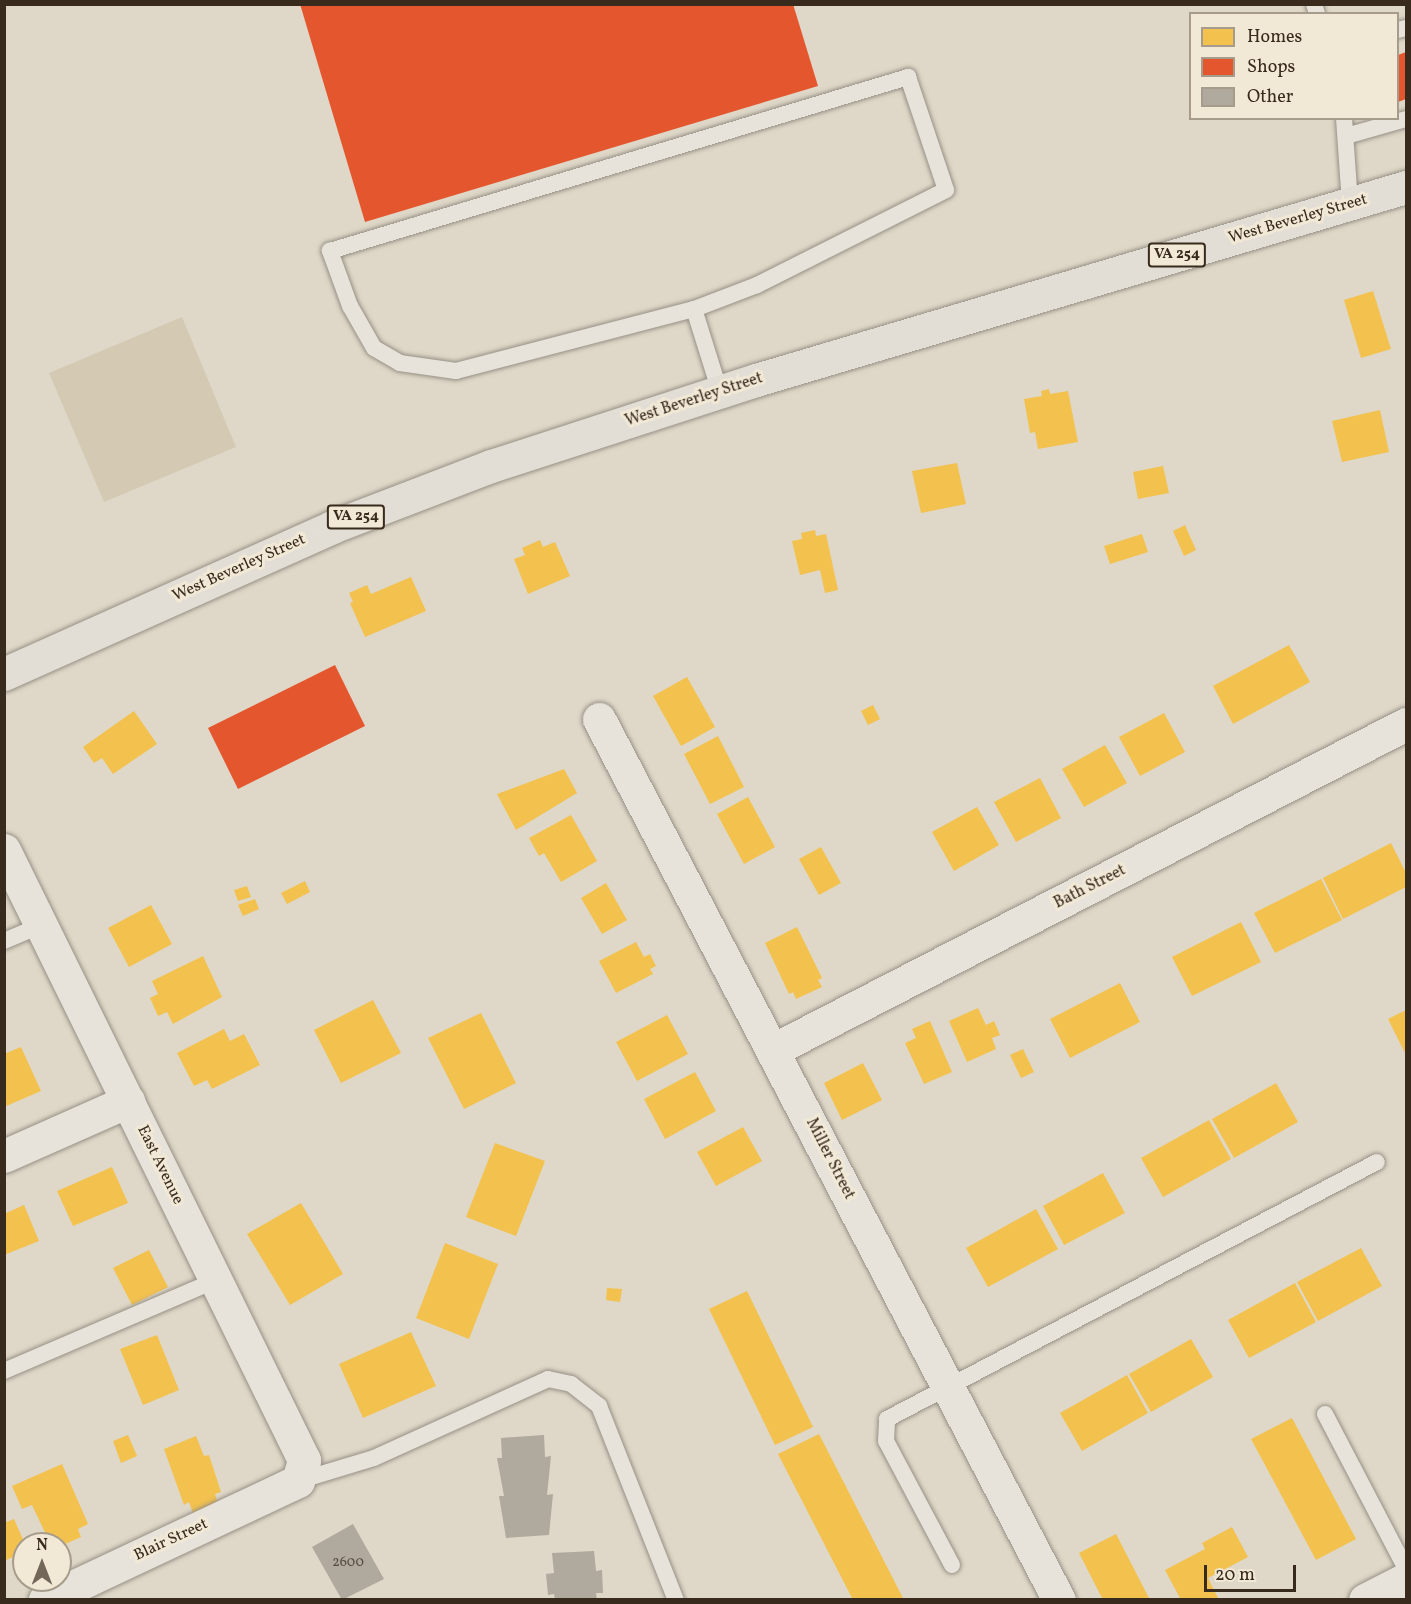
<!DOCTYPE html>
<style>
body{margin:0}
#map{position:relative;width:1411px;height:1604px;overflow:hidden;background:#dfd8c8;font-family:Vollkorn,serif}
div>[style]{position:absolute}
.green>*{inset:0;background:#d4c9b3}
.homes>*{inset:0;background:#f2c14e}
.shops>*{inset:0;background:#e4572e}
.building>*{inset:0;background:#afa99e}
.roads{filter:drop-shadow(0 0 2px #969085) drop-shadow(0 0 2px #969085)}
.lane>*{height:16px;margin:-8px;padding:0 8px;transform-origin:8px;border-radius:8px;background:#e7e3db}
.street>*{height:33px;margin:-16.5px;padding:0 16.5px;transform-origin:16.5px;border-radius:16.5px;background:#e7e3db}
.primary>*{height:33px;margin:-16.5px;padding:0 16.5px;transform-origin:16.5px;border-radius:16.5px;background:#e2ded5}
span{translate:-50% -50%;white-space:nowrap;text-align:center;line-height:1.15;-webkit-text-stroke:6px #f1e8d5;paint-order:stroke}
.number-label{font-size:14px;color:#564a3c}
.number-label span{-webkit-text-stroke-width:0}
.shield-label span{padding:2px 4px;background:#f1e8d5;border:2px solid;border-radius:4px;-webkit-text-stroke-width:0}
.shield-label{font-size:15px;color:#382a1c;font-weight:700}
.street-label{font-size:16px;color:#382a1c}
.frame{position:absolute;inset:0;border:6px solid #382a1c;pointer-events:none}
.legend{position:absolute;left:1189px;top:12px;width:210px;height:108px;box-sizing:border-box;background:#f1e8d5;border:2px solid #a79c8b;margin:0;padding:8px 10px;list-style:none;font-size:18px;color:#382a1c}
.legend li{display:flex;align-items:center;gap:12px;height:30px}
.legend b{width:30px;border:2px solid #a79c8b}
.north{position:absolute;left:12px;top:1532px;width:60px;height:60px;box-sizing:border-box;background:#f1e8d5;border:2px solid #a79c8b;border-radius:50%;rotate:0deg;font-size:16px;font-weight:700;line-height:24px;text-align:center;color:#382a1c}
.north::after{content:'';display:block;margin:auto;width:21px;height:27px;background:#726758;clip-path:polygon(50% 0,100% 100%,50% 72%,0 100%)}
.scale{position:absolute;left:1204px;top:1565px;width:92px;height:27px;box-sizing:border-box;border:3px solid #382a1c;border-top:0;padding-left:8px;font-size:18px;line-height:21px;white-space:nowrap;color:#382a1c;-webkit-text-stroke:4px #f1e8d5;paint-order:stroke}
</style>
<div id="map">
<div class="green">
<div style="clip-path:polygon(182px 317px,236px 447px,104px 502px,49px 373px)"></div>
</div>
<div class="homes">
<div style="clip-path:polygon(1373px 291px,1391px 349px,1361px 358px,1344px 300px)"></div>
<div style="clip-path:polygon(1049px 389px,1050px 394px,1068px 391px,1078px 442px,1038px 449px,1035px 432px,1030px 433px,1024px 399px,1042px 396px,1041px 391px)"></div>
<div style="clip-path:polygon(1380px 410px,1389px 452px,1342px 462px,1332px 421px)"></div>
<div style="clip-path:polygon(957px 463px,966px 504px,921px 513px,912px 471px)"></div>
<div style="clip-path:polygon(1163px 466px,1169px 493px,1138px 499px,1133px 472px)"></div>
<div style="clip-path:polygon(1185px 525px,1196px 550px,1184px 556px,1173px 531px)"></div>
<div style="clip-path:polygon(815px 530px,816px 536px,826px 534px,838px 590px,825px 593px,820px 570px,800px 575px,792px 541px,802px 539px,801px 533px)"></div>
<div style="clip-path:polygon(1142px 534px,1148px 552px,1110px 564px,1104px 546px)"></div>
<div style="clip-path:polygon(540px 540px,543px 547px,555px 542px,570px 576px,528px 594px,514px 559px,525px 555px,522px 548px)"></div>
<div style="clip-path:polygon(411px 577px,426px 611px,365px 637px,350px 603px,353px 602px,349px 593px,367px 585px,371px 594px)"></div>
<div style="clip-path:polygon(1289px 645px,1310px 682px,1233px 724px,1213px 686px)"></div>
<div style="clip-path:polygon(687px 677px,715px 727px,681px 746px,653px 696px)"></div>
<div style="clip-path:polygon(873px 705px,880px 719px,868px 725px,861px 711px)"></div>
<div style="clip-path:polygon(134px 711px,157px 744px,113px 774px,102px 758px,94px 763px,83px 747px)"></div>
<div style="clip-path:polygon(1164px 713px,1185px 752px,1140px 776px,1119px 737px)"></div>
<div style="clip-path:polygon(718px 736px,744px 787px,710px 804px,684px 754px)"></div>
<div style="clip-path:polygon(1105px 745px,1127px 783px,1084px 807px,1062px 769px)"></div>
<div style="clip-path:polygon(564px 769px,577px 793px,516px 830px,497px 794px)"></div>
<div style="clip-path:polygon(1040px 778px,1061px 818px,1016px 842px,994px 802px)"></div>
<div style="clip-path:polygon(748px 797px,775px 847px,744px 864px,717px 814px)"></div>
<div style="clip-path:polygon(977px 807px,999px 845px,954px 871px,932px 832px)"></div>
<div style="clip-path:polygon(571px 815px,597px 861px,561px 882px,544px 853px,539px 856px,529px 838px)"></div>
<div style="clip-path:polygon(1391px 843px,1406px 873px,1406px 887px,1343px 919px,1323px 878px)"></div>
<div style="clip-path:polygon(821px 847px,841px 883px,819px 895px,799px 859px)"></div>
<div style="clip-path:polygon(1321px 879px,1342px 920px,1275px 953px,1254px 913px)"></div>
<div style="clip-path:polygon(305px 881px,310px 892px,287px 904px,281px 893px)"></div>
<div style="clip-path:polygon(606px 883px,627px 920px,602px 934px,581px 898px)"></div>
<div style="clip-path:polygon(247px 886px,251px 897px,238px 901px,234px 890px)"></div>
<div style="clip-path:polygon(255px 899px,259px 909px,243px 916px,238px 905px)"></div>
<div style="clip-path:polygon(151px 905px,172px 944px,129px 967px,108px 928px)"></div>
<div style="clip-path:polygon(1241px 922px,1261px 962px,1192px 996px,1172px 957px)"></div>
<div style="clip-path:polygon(797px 927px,822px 978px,818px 980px,822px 987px,796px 999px,793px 992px,789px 994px,765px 943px)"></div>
<div style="clip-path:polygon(636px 942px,644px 957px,650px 954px,656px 966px,650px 969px,653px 974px,616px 993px,599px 961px)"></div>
<div style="clip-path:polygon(203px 956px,222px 997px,173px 1024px,167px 1012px,158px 1016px,150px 998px,158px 994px,152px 981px)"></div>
<div style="clip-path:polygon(1120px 983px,1140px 1022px,1070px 1058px,1050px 1019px)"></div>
<div style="clip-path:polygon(373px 1000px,401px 1053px,341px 1083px,314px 1030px)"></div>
<div style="clip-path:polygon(978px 1008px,986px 1025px,994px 1021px,1000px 1035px,992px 1038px,996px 1049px,967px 1062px,949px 1021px)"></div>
<div style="clip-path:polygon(1406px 1010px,1406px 1055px,1388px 1019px)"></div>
<div style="clip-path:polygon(481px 1013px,516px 1083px,464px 1109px,428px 1038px)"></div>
<div style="clip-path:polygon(667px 1015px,688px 1054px,637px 1081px,616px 1042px)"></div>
<div style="clip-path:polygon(930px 1021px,952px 1072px,924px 1084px,905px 1043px,916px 1038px,912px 1029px)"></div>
<div style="clip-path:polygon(224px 1029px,230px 1041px,244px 1034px,260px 1065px,212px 1089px,207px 1080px,194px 1086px,177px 1053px)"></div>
<div style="clip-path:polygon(21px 1047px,41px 1091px,4px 1107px,4px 1054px)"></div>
<div style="clip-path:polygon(1023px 1049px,1034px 1072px,1021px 1078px,1010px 1055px)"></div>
<div style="clip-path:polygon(863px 1063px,882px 1100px,842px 1120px,824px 1083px)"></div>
<div style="clip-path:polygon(695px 1072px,716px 1111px,665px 1139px,644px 1099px)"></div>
<div style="clip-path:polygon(1276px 1083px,1298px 1122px,1234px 1158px,1212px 1119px)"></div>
<div style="clip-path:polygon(1209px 1120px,1231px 1159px,1163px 1197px,1141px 1158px)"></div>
<div style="clip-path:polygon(743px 1127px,762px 1161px,716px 1186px,697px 1152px)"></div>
<div style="clip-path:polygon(495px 1143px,545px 1161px,516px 1236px,466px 1217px)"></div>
<div style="clip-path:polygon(112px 1167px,128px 1203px,73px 1226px,57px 1191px)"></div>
<div style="clip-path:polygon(1103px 1173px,1125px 1213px,1064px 1245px,1043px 1206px)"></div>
<div style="clip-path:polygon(301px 1203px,343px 1274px,290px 1305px,247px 1234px)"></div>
<div style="clip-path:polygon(24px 1205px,39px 1241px,4px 1255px,4px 1214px)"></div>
<div style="clip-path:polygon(1036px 1209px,1058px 1249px,988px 1287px,966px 1248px)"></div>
<div style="clip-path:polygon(445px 1243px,498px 1264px,469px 1339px,416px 1318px)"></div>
<div style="clip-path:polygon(1361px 1248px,1382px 1286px,1318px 1321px,1297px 1282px)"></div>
<div style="clip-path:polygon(149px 1250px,168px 1287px,132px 1305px,113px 1268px)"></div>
<div style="clip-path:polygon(1295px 1283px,1316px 1322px,1249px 1358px,1228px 1320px)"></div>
<div style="clip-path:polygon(607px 1288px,622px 1289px,620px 1302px,606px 1300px)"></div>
<div style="clip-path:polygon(747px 1291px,813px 1427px,775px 1445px,709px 1309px)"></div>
<div style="clip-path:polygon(411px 1332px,436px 1386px,363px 1418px,339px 1364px)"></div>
<div style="clip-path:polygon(157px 1335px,179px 1390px,143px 1405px,120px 1349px)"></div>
<div style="clip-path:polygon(1191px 1339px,1213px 1377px,1151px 1412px,1129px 1374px)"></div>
<div style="clip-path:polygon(1127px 1375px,1148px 1413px,1082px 1451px,1060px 1413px)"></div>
<div style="clip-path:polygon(1292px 1418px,1356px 1539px,1316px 1560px,1251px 1439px)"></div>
<div style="clip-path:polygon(819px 1434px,904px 1600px,853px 1600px,778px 1454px)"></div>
<div style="clip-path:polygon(128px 1435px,137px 1456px,121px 1463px,113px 1441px)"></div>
<div style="clip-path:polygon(196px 1436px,204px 1456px,209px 1455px,221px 1492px,215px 1494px,218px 1504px,193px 1513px,189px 1502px,184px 1505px,164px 1449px)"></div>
<div style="clip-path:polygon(62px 1464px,88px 1524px,78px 1529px,81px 1537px,63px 1545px,59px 1537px,49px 1541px,32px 1505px,22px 1509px,12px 1486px)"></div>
<div style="clip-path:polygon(14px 1519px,25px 1544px,24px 1552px,4px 1561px,4px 1523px)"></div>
<div style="clip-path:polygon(1232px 1527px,1248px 1557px,1208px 1578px,1219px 1600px,1181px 1600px,1165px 1570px,1205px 1549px,1202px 1543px)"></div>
<div style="clip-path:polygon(1116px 1534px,1150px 1600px,1103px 1600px,1079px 1553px)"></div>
</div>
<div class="shops">
<div style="clip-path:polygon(300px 4px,793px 4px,818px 86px,365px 222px)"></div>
<div style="clip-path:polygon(1406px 52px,1406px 99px,1398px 102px,1398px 55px)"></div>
<div style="clip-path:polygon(335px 665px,365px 726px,238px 789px,208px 728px)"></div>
</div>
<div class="building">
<div style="clip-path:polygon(544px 1435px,545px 1457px,551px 1456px,547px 1495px,553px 1494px,549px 1535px,506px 1538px,499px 1496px,504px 1496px,497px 1458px,502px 1458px,501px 1438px)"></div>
<div style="clip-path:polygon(353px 1524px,384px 1579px,342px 1600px,312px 1547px)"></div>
<div style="clip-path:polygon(594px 1551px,596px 1571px,602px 1570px,603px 1593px,596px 1593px,597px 1600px,555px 1600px,554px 1594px,548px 1595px,546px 1574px,554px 1573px,552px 1553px)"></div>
</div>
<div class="roads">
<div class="lane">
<div style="left:1314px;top:4px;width:10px;rotate:73deg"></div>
<div style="left:1398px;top:30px;width:8px;rotate:-14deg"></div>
<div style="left:908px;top:77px;width:119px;rotate:71.4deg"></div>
<div style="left:946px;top:190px;width:212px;rotate:153.3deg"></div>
<div style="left:757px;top:285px;width:67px;rotate:159.1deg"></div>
<div style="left:694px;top:309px;width:246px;rotate:165.4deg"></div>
<div style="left:456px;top:371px;width:57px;rotate:-171.9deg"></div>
<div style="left:400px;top:363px;width:30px;rotate:-150deg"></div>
<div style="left:374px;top:348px;width:48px;rotate:-119.7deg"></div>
<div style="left:350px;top:306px;width:59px;rotate:-110deg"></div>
<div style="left:330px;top:251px;width:604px;rotate:-16.75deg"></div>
<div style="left:1344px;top:118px;width:86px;rotate:86deg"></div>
<div style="left:1346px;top:136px;width:62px;rotate:-15.8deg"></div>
<div style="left:694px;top:309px;width:87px;rotate:72.6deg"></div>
<div style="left:4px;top:941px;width:39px;rotate:-23deg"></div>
<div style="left:4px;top:1371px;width:231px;rotate:-23.2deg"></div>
<div style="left:1325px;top:1414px;width:175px;rotate:62.4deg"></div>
<div style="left:298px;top:1481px;width:79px;rotate:-16.8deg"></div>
<div style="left:374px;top:1458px;width:191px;rotate:-24.4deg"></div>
<div style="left:548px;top:1379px;width:24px;rotate:12deg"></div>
<div style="left:571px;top:1384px;width:36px;rotate:38deg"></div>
<div style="left:599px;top:1406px;width:209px;rotate:68.4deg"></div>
<div style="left:952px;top:1565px;width:140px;rotate:-118deg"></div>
<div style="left:886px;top:1441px;width:22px;rotate:-87deg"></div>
<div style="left:887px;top:1419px;width:553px;rotate:-27.68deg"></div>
</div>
<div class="street">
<div style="left:599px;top:719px;width:994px;rotate:62.43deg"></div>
<div style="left:4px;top:850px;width:680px;rotate:63.81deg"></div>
<div style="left:304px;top:1460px;width:22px;rotate:106deg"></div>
<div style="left:298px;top:1481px;width:280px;rotate:154.8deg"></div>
<div style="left:773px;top:1050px;width:712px;rotate:-27.25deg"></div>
<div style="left:4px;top:1156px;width:136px;rotate:-23.9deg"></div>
<div style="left:1365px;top:1600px;width:46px;rotate:-27.1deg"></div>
</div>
<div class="primary">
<div style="left:4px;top:674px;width:359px;rotate:-24.1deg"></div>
<div style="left:332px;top:527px;width:170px;rotate:-21deg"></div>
<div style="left:491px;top:466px;width:279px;rotate:-18deg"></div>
<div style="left:756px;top:380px;width:678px;rotate:-16.54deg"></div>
</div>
</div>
<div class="number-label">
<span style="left:348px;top:1563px">2600</span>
</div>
<div class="shield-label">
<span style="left:1177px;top:255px">VA 254</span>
<span style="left:356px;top:517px">VA 254</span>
</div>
<div class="street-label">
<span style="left:1298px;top:219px;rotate:-16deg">West Beverley Street</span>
<span style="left:694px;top:400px;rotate:-18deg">West Beverley Street</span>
<span style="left:239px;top:568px;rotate:-24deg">West Beverley Street</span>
<span style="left:1090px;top:887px;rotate:-27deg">Bath Street</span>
<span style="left:830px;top:1159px;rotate:63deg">Miller Street</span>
<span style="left:160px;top:1165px;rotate:64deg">East Avenue</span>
<span style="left:171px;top:1540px;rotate:-25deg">Blair Street</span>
</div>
<div class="frame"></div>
<ul class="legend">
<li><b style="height:16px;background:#f2c14e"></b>Homes</li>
<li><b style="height:16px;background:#e4572e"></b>Shops</li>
<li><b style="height:16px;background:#afa99e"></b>Other</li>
</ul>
<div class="north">N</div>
<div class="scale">20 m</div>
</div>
